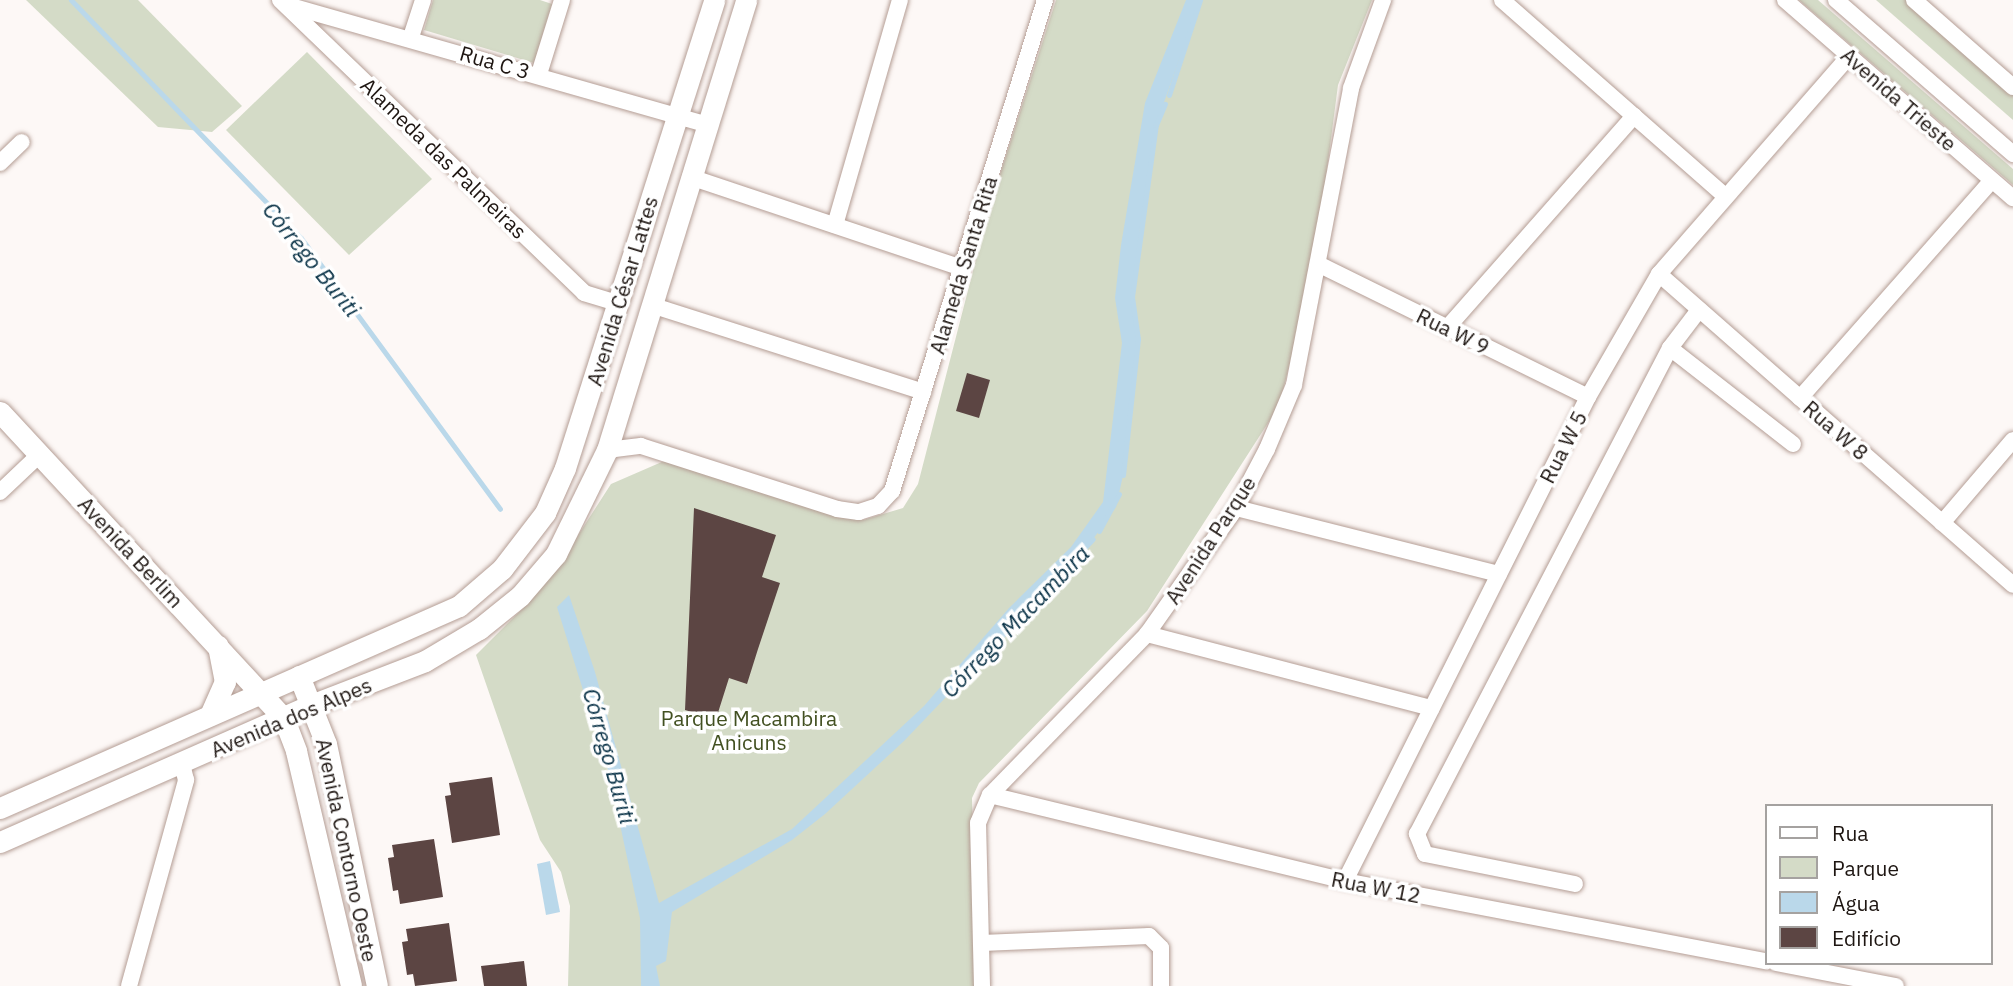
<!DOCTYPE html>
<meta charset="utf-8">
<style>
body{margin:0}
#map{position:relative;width:2013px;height:986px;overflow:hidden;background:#fdf8f6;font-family:"IBM Plex Sans",sans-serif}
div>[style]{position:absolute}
.green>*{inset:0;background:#d4dbc7}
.water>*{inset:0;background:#bad8ea}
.stream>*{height:5px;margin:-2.5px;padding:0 2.5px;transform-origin:2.5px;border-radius:2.5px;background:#bad8ea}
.building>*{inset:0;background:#5c4543}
.roads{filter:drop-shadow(0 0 2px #b49d94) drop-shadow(0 0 2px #b49d94)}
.minor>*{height:16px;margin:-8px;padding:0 8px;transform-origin:8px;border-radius:8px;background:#fff}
.major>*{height:21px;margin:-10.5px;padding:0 10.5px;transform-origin:10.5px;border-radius:10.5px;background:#fff}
span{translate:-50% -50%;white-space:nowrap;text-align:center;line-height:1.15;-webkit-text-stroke:7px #fff;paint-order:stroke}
.street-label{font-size:21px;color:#1e1612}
.park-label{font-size:21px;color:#425021}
.water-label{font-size:23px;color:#073045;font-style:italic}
.legend{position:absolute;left:1765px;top:804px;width:228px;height:161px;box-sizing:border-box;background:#fff;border:2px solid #a5a2a0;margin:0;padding:9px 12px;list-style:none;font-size:21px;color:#1e1612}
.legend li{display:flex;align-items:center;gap:14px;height:35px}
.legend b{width:35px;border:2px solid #a5a2a0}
</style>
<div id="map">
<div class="green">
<div style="clip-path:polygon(26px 0,138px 0,242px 106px,212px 132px,158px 127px)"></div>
<div style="clip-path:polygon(433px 0,540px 0,552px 4px,534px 63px,424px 30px)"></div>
<div style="clip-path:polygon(1056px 0,1372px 0,1338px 85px,1314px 269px,1279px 406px,1147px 611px,979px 783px,972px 798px,976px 986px,568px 986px,570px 906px,561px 872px,540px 840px,476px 655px,522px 609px,564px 557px,611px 484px,664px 461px,863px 520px,903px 508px,918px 484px,989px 209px)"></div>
<div style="clip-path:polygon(1799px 0,1818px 0,2013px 169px,2013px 185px)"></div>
<div style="clip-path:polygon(1876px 0,1906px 0,2013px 95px,2013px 120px)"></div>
<div style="clip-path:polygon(307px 52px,432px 179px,349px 255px,226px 130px)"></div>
</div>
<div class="water">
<div style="clip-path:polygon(1186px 0,1200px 0,1156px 125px,1140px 228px,1132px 297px,1138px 339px,1124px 471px,1116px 507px,1081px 556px,904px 741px,825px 814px,792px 840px,672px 912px,666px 961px,656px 966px,660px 986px,641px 986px,640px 918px,609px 773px,557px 607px,569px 595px,595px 672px,659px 903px,792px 829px,924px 706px,1009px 608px,1071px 547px,1103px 502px,1122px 343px,1115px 298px,1121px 245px,1145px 103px)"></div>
<div style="clip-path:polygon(550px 861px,560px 912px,546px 915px,537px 864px)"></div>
</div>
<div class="stream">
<div style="left:71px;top:0;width:331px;rotate:46deg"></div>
<div style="left:301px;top:238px;width:336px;rotate:53.7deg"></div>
<div style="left:1169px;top:95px;width:100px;rotate:-71.9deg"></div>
<div style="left:1123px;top:475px;width:137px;rotate:-83.7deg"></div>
<div style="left:1138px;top:339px;width:42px;rotate:-98.1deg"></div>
<div style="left:1132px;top:297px;width:174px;rotate:-82.1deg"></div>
<div style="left:1156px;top:125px;width:23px;rotate:-67deg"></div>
<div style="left:1099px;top:531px;width:42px;rotate:-61.6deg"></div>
<div style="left:951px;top:690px;width:207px;rotate:-46.8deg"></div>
</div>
<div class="building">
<div style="clip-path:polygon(967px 373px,990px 380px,979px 418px,956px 411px)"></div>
<div style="clip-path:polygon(694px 508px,776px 535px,762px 577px,780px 583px,758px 649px,747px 684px,729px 678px,716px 719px,685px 710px)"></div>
<div style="clip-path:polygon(492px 777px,500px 835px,452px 843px,445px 796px,451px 795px,449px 783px)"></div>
<div style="clip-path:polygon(434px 839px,443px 897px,400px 904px,398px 890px,393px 891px,388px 858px,394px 857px,392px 845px)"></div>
<div style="clip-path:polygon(449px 923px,457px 981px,415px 986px,413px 974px,407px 975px,402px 942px,408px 941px,406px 929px)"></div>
<div style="clip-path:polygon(524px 961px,527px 986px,484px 986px,481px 966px)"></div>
</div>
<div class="roads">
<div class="minor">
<div style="left:280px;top:0;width:422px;rotate:43.9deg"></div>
<div style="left:584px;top:293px;width:34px;rotate:17deg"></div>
<div style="left:1502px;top:0;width:298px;rotate:41.3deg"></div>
<div style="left:1785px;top:0;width:302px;rotate:41deg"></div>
<div style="left:1836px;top:0;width:235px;rotate:41deg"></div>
<div style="left:1914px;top:0;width:132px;rotate:41.3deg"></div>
<div style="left:287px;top:5px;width:435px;rotate:15.9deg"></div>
<div style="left:411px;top:37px;width:39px;rotate:-72deg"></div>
<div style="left:539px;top:74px;width:77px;rotate:-72.7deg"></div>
<div style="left:0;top:163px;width:30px;rotate:-44deg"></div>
<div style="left:690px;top:177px;width:287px;rotate:18.5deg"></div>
<div style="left:835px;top:225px;width:234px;rotate:-73.9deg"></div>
<div style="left:1318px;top:264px;width:301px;rotate:26.2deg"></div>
<div style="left:1659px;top:274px;width:471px;rotate:41.3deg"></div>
<div style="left:651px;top:305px;width:286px;rotate:17.7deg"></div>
<div style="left:1447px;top:328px;width:283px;rotate:-48.6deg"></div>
<div style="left:1670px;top:348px;width:156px;rotate:38deg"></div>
<div style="left:1800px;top:398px;width:290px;rotate:-48.6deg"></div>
<div style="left:607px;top:450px;width:34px;rotate:-7deg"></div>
<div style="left:641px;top:446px;width:206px;rotate:17.8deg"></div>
<div style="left:837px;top:509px;width:22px;rotate:8deg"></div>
<div style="left:859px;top:512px;width:20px;rotate:-18deg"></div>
<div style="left:878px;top:506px;width:21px;rotate:-47deg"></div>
<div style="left:892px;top:491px;width:514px;rotate:-72.69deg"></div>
<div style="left:0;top:492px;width:54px;rotate:-43.5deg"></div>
<div style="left:1236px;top:508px;width:271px;rotate:14.1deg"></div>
<div style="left:1942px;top:523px;width:109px;rotate:-49.5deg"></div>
<div style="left:1147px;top:634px;width:294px;rotate:14.6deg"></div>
<div style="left:990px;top:795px;width:365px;rotate:13.6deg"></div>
<div style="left:1345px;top:881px;width:429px;rotate:10.8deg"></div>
<div style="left:1345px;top:881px;width:542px;rotate:-63.34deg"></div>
<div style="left:1588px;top:397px;width:142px;rotate:-60deg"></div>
<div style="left:1659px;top:274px;width:289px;rotate:-48.9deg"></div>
<div style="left:1575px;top:884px;width:153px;rotate:-168.7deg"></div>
<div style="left:1425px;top:854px;width:22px;rotate:-112deg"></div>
<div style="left:1417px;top:834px;width:548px;rotate:-62.5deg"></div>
<div style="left:1670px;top:348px;width:48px;rotate:-52.7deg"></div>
<div style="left:982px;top:943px;width:167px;rotate:-2.4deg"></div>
<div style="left:1149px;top:936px;width:17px;rotate:45deg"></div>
<div style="left:1161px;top:948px;width:38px;rotate:90deg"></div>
<div style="left:1776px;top:963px;width:122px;rotate:10.9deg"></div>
<div style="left:129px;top:986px;width:214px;rotate:-74.5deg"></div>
<div style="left:186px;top:780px;width:16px;rotate:-104deg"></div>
<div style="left:982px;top:986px;width:163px;rotate:-91.4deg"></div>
<div style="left:978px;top:823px;width:30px;rotate:-67deg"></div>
<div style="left:990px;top:795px;width:225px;rotate:-45.7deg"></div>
<div style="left:1147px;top:634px;width:154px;rotate:-54.8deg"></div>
<div style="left:1236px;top:508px;width:67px;rotate:-62.3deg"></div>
<div style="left:1267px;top:449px;width:69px;rotate:-67.1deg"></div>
<div style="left:1294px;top:385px;width:302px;rotate:-79.1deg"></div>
<div style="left:1351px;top:88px;width:94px;rotate:-70deg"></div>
</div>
<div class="major">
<div style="left:0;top:412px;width:418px;rotate:47.2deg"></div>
<div style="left:284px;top:719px;width:34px;rotate:69deg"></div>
<div style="left:296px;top:751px;width:241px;rotate:76.8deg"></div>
<div style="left:299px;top:676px;width:73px;rotate:68.3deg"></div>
<div style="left:326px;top:744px;width:247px;rotate:78.1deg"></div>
<div style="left:210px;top:715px;width:36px;rotate:-66deg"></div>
<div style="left:225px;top:682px;width:37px;rotate:-101deg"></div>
<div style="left:0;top:808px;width:501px;rotate:-23.75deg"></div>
<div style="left:459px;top:606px;width:57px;rotate:-40.7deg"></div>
<div style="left:502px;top:569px;width:71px;rotate:-52.5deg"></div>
<div style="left:545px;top:513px;width:49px;rotate:-66deg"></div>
<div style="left:565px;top:468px;width:491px;rotate:-72.3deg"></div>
<div style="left:0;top:842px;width:340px;rotate:-23.8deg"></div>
<div style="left:311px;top:705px;width:122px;rotate:-21.1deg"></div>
<div style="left:425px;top:661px;width:63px;rotate:-30.7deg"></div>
<div style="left:479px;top:629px;width:53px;rotate:-38.8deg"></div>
<div style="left:520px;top:596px;width:55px;rotate:-49.4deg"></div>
<div style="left:556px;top:554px;width:116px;rotate:-63.9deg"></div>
<div style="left:607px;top:450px;width:471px;rotate:-72.8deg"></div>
</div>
</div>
<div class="street-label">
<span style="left:495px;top:62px;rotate:16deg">Rua C 3</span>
<span style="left:1899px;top:99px;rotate:41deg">Avenida Trieste</span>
<span style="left:444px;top:158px;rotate:44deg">Alameda das Palmeiras</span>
<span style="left:963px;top:265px;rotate:-73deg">Alameda Santa Rita</span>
<span style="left:622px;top:291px;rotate:-73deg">Avenida César Lattes</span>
<span style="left:1453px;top:331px;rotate:26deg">Rua W 9</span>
<span style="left:1836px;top:430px;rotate:41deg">Rua W 8</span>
<span style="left:1563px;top:447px;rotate:-63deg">Rua W 5</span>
<span style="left:1210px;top:540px;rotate:-57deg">Avenida Parque</span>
<span style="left:131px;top:552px;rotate:47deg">Avenida Berlim</span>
<span style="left:291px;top:717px;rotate:-23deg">Avenida dos Alpes</span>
<span style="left:347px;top:850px;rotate:78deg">Avenida Contorno Oeste</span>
<span style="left:1376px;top:887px;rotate:11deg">Rua W 12</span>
</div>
<div class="park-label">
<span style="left:749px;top:730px">Parque Macambira<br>Anicuns</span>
</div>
<div class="water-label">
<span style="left:312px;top:259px;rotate:51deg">Córrego Buriti</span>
<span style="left:1015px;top:621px;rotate:-46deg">Córrego Macambira</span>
<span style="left:610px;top:756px;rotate:74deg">Córrego Buriti</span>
</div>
<ul class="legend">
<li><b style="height:9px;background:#fff"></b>Rua</li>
<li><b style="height:19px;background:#d4dbc7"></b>Parque</li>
<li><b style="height:19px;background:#bad8ea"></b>Água</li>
<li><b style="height:19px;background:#5c4543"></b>Edifício</li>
</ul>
</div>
